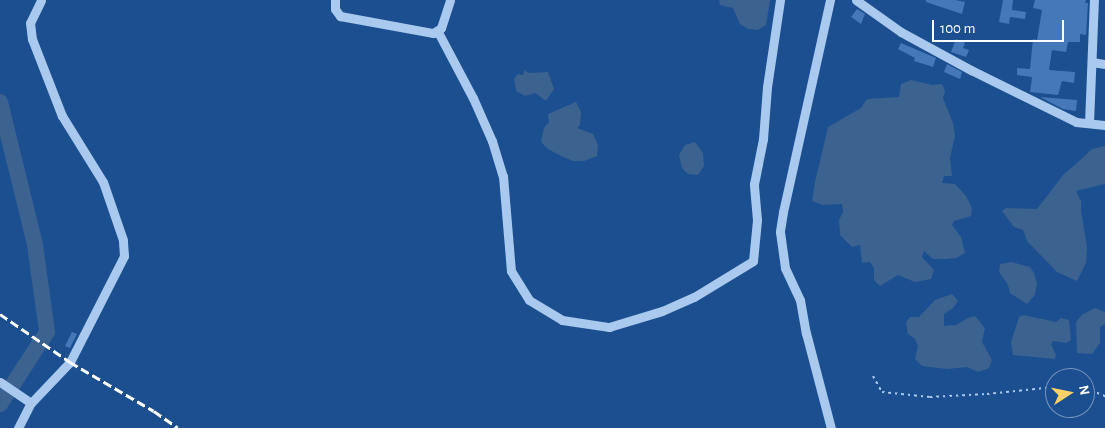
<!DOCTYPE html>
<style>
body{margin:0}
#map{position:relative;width:1105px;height:428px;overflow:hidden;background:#1b4f8f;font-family:"Alegreya Sans",sans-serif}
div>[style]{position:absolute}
.water>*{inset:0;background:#3c6290}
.river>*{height:16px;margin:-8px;padding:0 8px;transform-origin:8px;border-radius:8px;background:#3c6290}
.building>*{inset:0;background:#4478b7}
.path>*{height:2px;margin-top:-1px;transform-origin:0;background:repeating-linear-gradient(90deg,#a9c9ee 0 2.5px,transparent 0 6.5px)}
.minor>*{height:9px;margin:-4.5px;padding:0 4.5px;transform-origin:4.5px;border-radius:4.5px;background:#a9c9ee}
.rail>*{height:2.5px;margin-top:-1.25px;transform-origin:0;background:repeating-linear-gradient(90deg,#fff 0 9px,transparent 0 13px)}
span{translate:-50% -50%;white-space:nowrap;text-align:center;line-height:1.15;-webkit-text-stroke:4px #1b4f8f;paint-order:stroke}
.north{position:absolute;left:1045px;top:368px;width:50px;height:50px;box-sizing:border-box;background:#1b4f8f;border:1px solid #7695bc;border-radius:50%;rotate:79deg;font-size:14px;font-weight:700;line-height:20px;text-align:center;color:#fff}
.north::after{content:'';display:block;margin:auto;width:18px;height:22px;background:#ffd166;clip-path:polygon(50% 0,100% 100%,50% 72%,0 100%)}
.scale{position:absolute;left:932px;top:20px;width:132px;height:22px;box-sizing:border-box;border:2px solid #fff;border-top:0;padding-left:6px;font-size:15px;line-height:18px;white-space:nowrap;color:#fff;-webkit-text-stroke:4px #1b4f8f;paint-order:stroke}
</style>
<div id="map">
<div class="water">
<div style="clip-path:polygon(719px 0,770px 0,766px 25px,758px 30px,748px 29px,740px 24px,733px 8px,720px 5px)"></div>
<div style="clip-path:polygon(524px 70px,529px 73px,548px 72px,554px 89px,546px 101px,535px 93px,525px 96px,516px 91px,514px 79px,518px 74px,523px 75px)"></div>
<div style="clip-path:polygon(911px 80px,932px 85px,942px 84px,945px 91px,943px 98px,953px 123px,955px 136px,950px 158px,952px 176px,944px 176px,942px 183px,955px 184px,966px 196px,972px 208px,971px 216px,954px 221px,952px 225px,961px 237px,965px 253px,956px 258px,946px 259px,933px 259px,924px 251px,922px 257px,934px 270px,931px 279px,915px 282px,898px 275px,880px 286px,874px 280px,874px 268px,870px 262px,862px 263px,860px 245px,852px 247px,840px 235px,839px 220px,843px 212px,842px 204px,823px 205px,812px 201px,815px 182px,828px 127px,861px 108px,867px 99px,899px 97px,901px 84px)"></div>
<div style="clip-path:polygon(576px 102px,581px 112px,580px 125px,577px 128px,593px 134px,598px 145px,597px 156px,584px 161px,573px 161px,561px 156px,548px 149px,541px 142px,544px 128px,549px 122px,548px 114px)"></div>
<div style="clip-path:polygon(695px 142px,703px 153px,704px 166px,698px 175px,688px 174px,682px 168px,679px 155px,685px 145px)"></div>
<div style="clip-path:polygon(1105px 146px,1105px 184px,1076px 191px,1081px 201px,1081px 210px,1087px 247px,1086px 263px,1077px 281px,1057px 272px,1027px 241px,1023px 230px,1014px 227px,1002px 211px,1006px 208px,1037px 209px,1064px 174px,1077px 163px,1092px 149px)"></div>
<div style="clip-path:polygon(1011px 262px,1030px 267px,1034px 273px,1037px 284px,1035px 295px,1027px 304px,1010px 293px,1008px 285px,999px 272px,1000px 264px)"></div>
<div style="clip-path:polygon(952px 294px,958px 301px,953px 308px,944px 314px,944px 326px,956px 325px,968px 318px,975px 316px,985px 328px,982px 342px,992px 360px,989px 368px,978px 372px,967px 367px,947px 369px,922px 366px,915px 359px,918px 346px,914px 338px,908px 334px,906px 322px,910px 317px,919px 317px,935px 300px)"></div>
<div style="clip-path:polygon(1095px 308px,1105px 312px,1105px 324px,1100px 327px,1100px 343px,1092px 354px,1077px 353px,1076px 322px,1083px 314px)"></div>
<div style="clip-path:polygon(1023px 315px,1056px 322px,1061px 318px,1069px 320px,1071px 340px,1066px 343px,1053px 341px,1051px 344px,1056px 355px,1055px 359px,1013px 355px,1011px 342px,1019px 317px)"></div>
</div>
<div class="river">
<div style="left:0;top:102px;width:147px;rotate:76.2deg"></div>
<div style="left:35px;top:245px;width:88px;rotate:82.1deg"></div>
<div style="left:47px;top:332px;width:86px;rotate:123.1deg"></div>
</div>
<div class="building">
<div style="clip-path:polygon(926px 0,955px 0,965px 2px,962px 14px,926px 2px)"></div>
<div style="clip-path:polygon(1003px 0,1013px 0,1012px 10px,1026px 12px,1025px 19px,1010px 17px,1009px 24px,999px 22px)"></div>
<div style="clip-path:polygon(1035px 0,1086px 0,1085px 3px,1088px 3px,1086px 35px,1080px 34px,1080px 42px,1068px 42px,1066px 52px,1052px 50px,1049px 70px,1075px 72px,1074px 83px,1062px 81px,1058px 95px,1030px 92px,1032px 77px,1017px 75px,1017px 68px,1030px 69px,1033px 39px,1037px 40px,1042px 10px,1033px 8px)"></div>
<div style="clip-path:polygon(857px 9px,865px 14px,861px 24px,851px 17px)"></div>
<div style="clip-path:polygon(956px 39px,965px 43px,963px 48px,969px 50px,966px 57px,951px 52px)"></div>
<div style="clip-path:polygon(901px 43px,936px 58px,933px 67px,914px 61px,915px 58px,898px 49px)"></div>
<div style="clip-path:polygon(947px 64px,962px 72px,960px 79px,944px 72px)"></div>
<div style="clip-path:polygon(1040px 97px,1077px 100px,1076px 111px,1063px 109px)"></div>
<div style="clip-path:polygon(72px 332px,77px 334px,70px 348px,65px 346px)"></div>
</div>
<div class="path">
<div style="left:873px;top:376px;width:18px;rotate:61deg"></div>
<div style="left:882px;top:392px;width:48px;rotate:5.9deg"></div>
<div style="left:930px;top:397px;width:57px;rotate:-3deg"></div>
<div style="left:987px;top:394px;width:68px;rotate:-5.9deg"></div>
<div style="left:1085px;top:388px;width:22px;rotate:22deg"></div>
</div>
<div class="minor">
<div style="left:335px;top:0;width:9px;rotate:90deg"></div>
<div style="left:335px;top:9px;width:9px;rotate:54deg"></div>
<div style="left:340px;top:16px;width:95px;rotate:10.4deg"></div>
<div style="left:433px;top:33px;width:9px;rotate:-32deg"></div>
<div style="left:441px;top:28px;width:29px;rotate:-72deg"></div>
<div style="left:830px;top:0;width:217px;rotate:102.5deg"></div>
<div style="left:783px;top:212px;width:20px;rotate:99deg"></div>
<div style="left:780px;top:232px;width:36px;rotate:82deg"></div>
<div style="left:785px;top:268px;width:35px;rotate:65deg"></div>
<div style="left:800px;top:300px;width:34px;rotate:80deg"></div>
<div style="left:806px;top:333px;width:98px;rotate:75.3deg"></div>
<div style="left:856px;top:0;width:55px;rotate:35.4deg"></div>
<div style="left:901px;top:32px;width:80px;rotate:28.5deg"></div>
<div style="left:971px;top:70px;width:117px;rotate:26.3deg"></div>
<div style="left:1076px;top:122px;width:29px;rotate:6deg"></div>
<div style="left:438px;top:32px;width:75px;rotate:62.1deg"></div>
<div style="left:473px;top:98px;width:47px;rotate:66.2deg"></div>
<div style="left:492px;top:141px;width:37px;rotate:73deg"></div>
<div style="left:503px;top:176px;width:95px;rotate:85.2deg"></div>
<div style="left:511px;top:271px;width:34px;rotate:58deg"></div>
<div style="left:529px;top:300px;width:39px;rotate:31deg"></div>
<div style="left:562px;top:320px;width:48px;rotate:8.5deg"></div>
<div style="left:609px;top:327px;width:55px;rotate:-16.8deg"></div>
<div style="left:662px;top:311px;width:35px;rotate:-24deg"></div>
<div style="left:694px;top:297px;width:69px;rotate:-31.4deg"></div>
<div style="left:753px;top:261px;width:41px;rotate:-84.4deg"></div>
<div style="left:757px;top:220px;width:36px;rotate:-95deg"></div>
<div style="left:754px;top:184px;width:46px;rotate:-78.7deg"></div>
<div style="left:763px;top:139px;width:52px;rotate:-85.6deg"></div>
<div style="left:767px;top:87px;width:88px;rotate:-81.5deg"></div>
<div style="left:1092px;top:62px;width:13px;rotate:9deg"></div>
<div style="left:1089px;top:123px;width:123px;rotate:-87.7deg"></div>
<div style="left:0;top:382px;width:37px;rotate:34deg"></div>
<div style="left:18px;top:428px;width:28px;rotate:-63deg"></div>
<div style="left:31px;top:403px;width:57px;rotate:-46.4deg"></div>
<div style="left:70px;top:362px;width:119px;rotate:-63deg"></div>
<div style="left:124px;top:256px;width:16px;rotate:-94deg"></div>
<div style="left:123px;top:240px;width:61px;rotate:-109deg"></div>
<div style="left:103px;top:182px;width:78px;rotate:-121.8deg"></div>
<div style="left:62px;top:116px;width:83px;rotate:-111.3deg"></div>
<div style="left:32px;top:39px;width:16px;rotate:-97deg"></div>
<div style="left:30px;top:23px;width:25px;rotate:-64deg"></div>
</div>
<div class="rail">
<div style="left:0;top:314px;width:85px;rotate:34.4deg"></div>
<div style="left:70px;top:362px;width:97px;rotate:30.3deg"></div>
<div style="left:154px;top:411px;width:29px;rotate:35deg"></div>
</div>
<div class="north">N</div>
<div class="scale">100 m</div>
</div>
